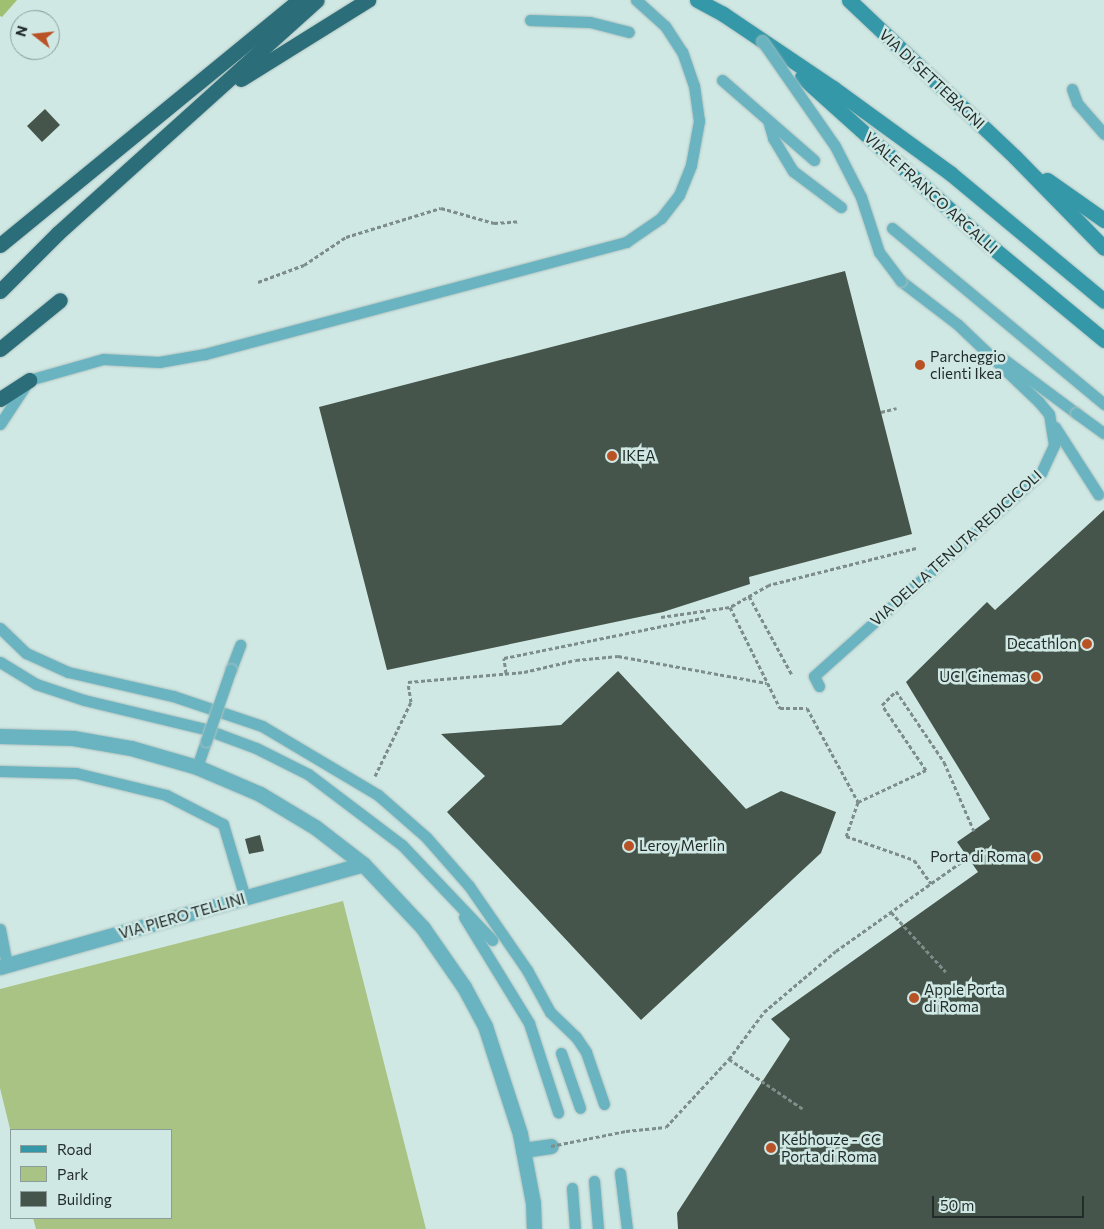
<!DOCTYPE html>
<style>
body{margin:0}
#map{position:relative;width:1104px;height:1229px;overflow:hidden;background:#d0e8e4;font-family:Commissioner,sans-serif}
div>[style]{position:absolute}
.green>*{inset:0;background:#a9c384}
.forest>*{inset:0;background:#9fbf71}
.building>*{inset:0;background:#46554b}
.path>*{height:3px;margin-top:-1.5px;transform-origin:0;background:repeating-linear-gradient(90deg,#7c8d8a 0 4px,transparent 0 6.5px)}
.roads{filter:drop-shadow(0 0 1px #adc2bf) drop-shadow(0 0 1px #adc2bf)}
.lane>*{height:11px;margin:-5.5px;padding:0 5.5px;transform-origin:5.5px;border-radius:5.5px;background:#6ab4c2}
.street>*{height:15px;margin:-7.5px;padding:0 7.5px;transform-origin:7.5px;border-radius:7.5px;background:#6ab4c2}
.secondary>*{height:15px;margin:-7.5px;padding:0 7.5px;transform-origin:7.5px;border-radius:7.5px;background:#3598a9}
.highway>*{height:15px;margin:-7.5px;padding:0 7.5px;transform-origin:7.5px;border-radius:7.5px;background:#2b6d79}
.path-bridge>*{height:3px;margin-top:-1.5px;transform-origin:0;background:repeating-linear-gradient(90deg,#7c8d8a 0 4px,transparent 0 6.5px)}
.bridges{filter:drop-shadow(0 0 1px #adc2bf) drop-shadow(0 0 1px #adc2bf)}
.lane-bridge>*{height:11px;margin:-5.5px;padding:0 5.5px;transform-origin:5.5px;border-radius:5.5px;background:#6ab4c2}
.dots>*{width:14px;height:14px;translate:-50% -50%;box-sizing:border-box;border:2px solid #d0e8e4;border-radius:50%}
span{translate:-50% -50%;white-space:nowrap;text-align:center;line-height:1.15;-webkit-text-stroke:5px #d0e8e4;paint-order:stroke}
.street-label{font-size:15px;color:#222c2a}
.poi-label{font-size:15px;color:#222c2a}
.left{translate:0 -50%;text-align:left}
.right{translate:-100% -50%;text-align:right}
.legend{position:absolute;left:10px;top:1129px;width:162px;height:90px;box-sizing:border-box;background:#d0e8e4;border:1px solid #8a9d9a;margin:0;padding:6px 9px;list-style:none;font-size:15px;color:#222c2a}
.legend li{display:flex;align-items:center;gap:10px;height:25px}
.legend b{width:25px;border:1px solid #8a9d9a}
.north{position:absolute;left:10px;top:10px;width:50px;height:50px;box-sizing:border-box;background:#d0e8e4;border:1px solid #8a9d9a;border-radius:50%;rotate:286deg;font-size:14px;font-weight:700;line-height:20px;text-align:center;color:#222c2a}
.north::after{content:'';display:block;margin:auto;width:18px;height:22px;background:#b95326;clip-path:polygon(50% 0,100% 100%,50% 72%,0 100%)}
.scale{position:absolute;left:932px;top:1196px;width:152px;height:22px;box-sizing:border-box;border:2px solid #222c2a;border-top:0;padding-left:6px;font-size:15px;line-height:18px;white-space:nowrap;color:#222c2a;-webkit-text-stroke:4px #d0e8e4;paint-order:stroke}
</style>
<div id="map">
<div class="green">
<div style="clip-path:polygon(343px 901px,426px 1229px,36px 1229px,33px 1218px,171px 1218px,171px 1130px,11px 1133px,0 1088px,0 989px)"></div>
</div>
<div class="forest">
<div style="clip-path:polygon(0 0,17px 0,2px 17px,0 16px)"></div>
</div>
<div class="building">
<div style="clip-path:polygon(45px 109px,60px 125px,42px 142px,27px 126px)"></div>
<div style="clip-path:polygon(845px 271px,912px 534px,749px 577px,750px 584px,663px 612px,387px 670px,319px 407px)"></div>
<div style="clip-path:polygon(1104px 510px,1104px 1229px,678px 1229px,677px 1213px,790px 1039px,771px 1019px,978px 872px,957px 842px,990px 819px,906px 682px,987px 602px,995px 610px)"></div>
<div style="clip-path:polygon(618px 671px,746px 809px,781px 791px,836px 812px,821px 853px,641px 1020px,447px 812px,485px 776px,441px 734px,561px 725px)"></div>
<div style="clip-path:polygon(260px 835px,264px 851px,249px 854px,245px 839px)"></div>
</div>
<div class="path">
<div style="left:258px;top:282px;width:49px;rotate:-20.3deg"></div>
<div style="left:304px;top:265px;width:50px;rotate:-33.7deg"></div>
<div style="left:346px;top:237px;width:99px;rotate:-17deg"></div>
<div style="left:441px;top:208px;width:55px;rotate:15.8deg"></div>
<div style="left:494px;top:223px;width:26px;rotate:-4deg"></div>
<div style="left:881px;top:412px;width:16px;rotate:-14deg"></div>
<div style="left:916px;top:548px;width:152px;rotate:165.9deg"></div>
<div style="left:769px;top:585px;width:45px;rotate:150.6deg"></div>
<div style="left:730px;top:607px;width:113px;rotate:63.7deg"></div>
<div style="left:780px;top:708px;width:27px"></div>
<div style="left:807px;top:708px;width:107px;rotate:61.5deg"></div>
<div style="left:858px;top:802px;width:36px;rotate:109deg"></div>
<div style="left:846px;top:836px;width:72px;rotate:19.4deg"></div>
<div style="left:914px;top:860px;width:29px;rotate:54deg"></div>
<div style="left:749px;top:596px;width:90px;rotate:61.4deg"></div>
<div style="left:661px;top:617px;width:70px;rotate:-8.2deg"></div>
<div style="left:506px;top:673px;width:15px;rotate:-98deg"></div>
<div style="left:504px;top:658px;width:207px;rotate:-11.4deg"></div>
<div style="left:375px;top:776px;width:82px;rotate:-64.1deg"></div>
<div style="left:411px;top:702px;width:20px;rotate:-99deg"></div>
<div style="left:408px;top:682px;width:116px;rotate:-4.9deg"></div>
<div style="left:524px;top:672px;width:53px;rotate:-13deg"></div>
<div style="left:576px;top:660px;width:42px;rotate:-5.4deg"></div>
<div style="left:618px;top:656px;width:151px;rotate:10.3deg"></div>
<div style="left:858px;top:802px;width:75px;rotate:-25.2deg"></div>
<div style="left:926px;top:770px;width:78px;rotate:-124.1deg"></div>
<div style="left:882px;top:705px;width:20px;rotate:-45deg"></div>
<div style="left:896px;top:691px;width:86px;rotate:55.9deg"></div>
<div style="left:944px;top:762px;width:75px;rotate:66.5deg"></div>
<div style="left:891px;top:912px;width:81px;rotate:47.5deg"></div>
<div style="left:729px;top:1059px;width:89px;rotate:34deg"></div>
<div style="left:626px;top:1131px;width:40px;rotate:-5.7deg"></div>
<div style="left:666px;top:1127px;width:93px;rotate:-47.2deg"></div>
<div style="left:729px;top:1059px;width:59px;rotate:-53.3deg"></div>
<div style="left:764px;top:1012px;width:94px;rotate:-40.3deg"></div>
<div style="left:836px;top:951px;width:161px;rotate:-35.4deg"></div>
</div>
<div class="roads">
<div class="lane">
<div style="left:530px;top:20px;width:60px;rotate:1.9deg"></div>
<div style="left:590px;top:22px;width:40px;rotate:14.4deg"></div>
<div style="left:722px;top:80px;width:122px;rotate:41deg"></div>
<div style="left:1072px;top:89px;width:15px;rotate:70deg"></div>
<div style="left:1077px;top:103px;width:41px;rotate:48.9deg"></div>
<div style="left:768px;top:120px;width:19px;rotate:74deg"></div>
<div style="left:773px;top:138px;width:39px;rotate:59deg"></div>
<div style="left:793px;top:171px;width:60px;rotate:36.9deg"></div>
<div style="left:892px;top:228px;width:276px;rotate:39.7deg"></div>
<div style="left:1002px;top:358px;width:92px;rotate:36.6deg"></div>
<div style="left:0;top:424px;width:53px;rotate:-56.6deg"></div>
<div style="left:29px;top:380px;width:77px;rotate:-15.8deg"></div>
<div style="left:103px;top:359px;width:56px;rotate:3.1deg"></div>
<div style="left:159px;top:362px;width:47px;rotate:-9.9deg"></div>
<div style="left:205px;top:354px;width:436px;rotate:-14.9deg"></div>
<div style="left:626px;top:242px;width:42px;rotate:-34.4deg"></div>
<div style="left:661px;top:218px;width:29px;rotate:-52deg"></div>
<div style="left:679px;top:195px;width:32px;rotate:-68deg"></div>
<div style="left:691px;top:165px;width:45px;rotate:-79.7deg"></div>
<div style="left:699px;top:121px;width:35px;rotate:-98deg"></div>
<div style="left:694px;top:86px;width:36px;rotate:-109deg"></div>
<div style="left:682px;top:52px;width:31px;rotate:-123deg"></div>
<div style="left:665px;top:26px;width:39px;rotate:-138deg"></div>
<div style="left:1055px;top:427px;width:80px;rotate:57.3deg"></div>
<div style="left:0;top:628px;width:36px;rotate:44deg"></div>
<div style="left:26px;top:653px;width:46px;rotate:24.3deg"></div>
<div style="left:68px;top:672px;width:108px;rotate:12.9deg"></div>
<div style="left:173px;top:696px;width:94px;rotate:18.6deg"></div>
<div style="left:262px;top:726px;width:135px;rotate:30.7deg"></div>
<div style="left:378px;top:795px;width:64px;rotate:41.2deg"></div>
<div style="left:426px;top:837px;width:65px;rotate:48.7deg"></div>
<div style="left:469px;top:886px;width:102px;rotate:55.4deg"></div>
<div style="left:527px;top:970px;width:48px;rotate:61.3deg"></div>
<div style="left:550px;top:1012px;width:36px;rotate:44deg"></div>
<div style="left:576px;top:1037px;width:18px;rotate:56deg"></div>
<div style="left:586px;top:1052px;width:55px;rotate:70.9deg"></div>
<div style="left:0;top:662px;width:42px;rotate:31.4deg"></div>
<div style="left:36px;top:684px;width:51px;rotate:18.4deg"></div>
<div style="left:84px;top:700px;width:124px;rotate:13.5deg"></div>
<div style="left:205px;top:729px;width:54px;rotate:20.4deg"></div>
<div style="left:256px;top:748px;width:58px;rotate:26.6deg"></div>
<div style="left:308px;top:774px;width:118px;rotate:37.1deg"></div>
<div style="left:402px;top:845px;width:131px;rotate:46.5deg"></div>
<div style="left:231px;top:669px;width:26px;rotate:-69deg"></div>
<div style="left:819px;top:686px;width:11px;rotate:-117deg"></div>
<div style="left:814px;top:676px;width:305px;rotate:-41.8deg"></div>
<div style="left:1041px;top:473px;width:31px;rotate:-65deg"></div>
<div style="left:1054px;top:445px;width:31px;rotate:-99deg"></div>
<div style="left:1049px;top:414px;width:16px;rotate:-130deg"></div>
<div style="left:1039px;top:402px;width:113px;rotate:-136.4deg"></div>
<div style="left:957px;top:324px;width:71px;rotate:-142.5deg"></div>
<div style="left:197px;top:767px;width:28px;rotate:-71deg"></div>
<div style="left:0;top:771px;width:76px;rotate:1.5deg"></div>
<div style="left:76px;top:773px;width:93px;rotate:13.7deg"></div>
<div style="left:166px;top:795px;width:64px;rotate:27deg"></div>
<div style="left:223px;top:824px;width:77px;rotate:73.4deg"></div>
<div style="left:464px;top:917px;width:124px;rotate:58.5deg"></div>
<div style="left:529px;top:1023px;width:94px;rotate:72deg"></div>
<div style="left:0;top:929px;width:36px;rotate:79deg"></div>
<div style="left:561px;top:1053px;width:58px;rotate:70.9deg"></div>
<div style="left:620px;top:1173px;width:56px;rotate:82.9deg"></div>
<div style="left:594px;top:1181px;width:48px;rotate:85.2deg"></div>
<div style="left:572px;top:1188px;width:41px;rotate:85.8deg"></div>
</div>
<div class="street">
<div style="left:0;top:736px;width:73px;rotate:1.6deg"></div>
<div style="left:73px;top:738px;width:59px;rotate:9.8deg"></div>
<div style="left:131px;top:748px;width:69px;rotate:16.1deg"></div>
<div style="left:197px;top:767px;width:69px;rotate:23.2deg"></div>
<div style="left:260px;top:794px;width:64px;rotate:31deg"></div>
<div style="left:315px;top:827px;width:61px;rotate:37.6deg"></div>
<div style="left:363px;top:864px;width:88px;rotate:46.8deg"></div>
<div style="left:423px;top:928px;width:72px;rotate:55.2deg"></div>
<div style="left:464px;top:987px;width:44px;rotate:61.7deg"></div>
<div style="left:485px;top:1026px;width:114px;rotate:72deg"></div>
<div style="left:520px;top:1134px;width:70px;rotate:79.3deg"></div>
<div style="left:533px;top:1203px;width:26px;rotate:88deg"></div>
<div style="left:0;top:967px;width:377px;rotate:-15.8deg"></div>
<div style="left:523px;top:1150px;width:28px;rotate:-8deg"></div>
</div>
<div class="secondary">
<div style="left:697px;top:0;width:30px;rotate:28deg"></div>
<div style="left:723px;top:14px;width:133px;rotate:33.9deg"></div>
<div style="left:833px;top:88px;width:145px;rotate:36deg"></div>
<div style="left:950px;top:173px;width:200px;rotate:39.7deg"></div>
<div style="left:849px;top:0;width:228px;rotate:43.4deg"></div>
<div style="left:1015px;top:157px;width:127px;rotate:45.6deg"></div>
<div style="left:802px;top:77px;width:250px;rotate:41.9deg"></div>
<div style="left:988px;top:244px;width:151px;rotate:39.6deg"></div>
<div style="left:1047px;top:180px;width:70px;rotate:35.1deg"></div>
</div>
<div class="highway">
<div style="left:241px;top:79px;width:150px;rotate:-31.9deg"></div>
<div style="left:0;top:245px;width:387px;rotate:-39.3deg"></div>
<div style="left:0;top:291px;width:82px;rotate:-45deg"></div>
<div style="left:58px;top:233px;width:348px;rotate:-42deg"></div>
<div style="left:0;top:349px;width:77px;rotate:-39.2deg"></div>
<div style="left:0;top:399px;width:35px;rotate:-33deg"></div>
</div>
</div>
<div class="path-bridge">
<div style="left:551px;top:1146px;width:76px;rotate:-11.3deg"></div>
</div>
<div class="bridges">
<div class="lane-bridge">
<div style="left:762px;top:41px;width:128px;rotate:55.2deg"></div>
<div style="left:835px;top:146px;width:57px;rotate:63deg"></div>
<div style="left:861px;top:197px;width:58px;rotate:71.9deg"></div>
<div style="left:879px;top:252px;width:36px;rotate:53deg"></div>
<div style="left:1076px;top:413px;width:34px;rotate:36deg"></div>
<div style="left:206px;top:741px;width:76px;rotate:-70.9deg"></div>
</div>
</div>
<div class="dots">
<div style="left:920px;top:365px;background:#b95326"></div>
<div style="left:612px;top:456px;background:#b95326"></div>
<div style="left:1087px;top:644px;background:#b95326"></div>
<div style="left:1036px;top:677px;background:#b95326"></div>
<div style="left:629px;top:846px;background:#b95326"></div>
<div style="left:1036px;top:857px;background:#b95326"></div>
<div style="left:914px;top:998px;background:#b95326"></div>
<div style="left:771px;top:1148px;background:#b95326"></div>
</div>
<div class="street-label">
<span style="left:932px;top:79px;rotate:43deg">VIA DI SETTEBAGNI</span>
<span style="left:931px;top:193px;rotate:42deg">VIALE FRANCO ARCALLI</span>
<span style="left:956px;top:548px;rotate:-42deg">VIA DELLA TENUTA REDICICOLI</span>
<span style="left:182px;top:916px;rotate:-16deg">VIA PIERO TELLINI</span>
</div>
<div class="poi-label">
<span class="left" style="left:930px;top:365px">Parcheggio<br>clienti Ikea</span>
<span class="left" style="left:622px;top:456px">IKEA</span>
<span class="right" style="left:1077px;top:644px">Decathlon</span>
<span class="right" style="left:1026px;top:677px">UCI Cinemas</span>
<span class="left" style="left:639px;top:846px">Leroy Merlin</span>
<span class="right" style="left:1026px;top:857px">Porta di Roma</span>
<span class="left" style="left:924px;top:998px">Apple Porta<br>di Roma</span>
<span class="left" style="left:781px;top:1148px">Kebhouze - CC<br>Porta di Roma</span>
</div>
<ul class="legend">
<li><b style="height:6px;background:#3598a9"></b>Road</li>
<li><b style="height:14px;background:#a9c384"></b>Park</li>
<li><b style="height:14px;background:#46554b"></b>Building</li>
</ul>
<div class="north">N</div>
<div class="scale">50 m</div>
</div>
